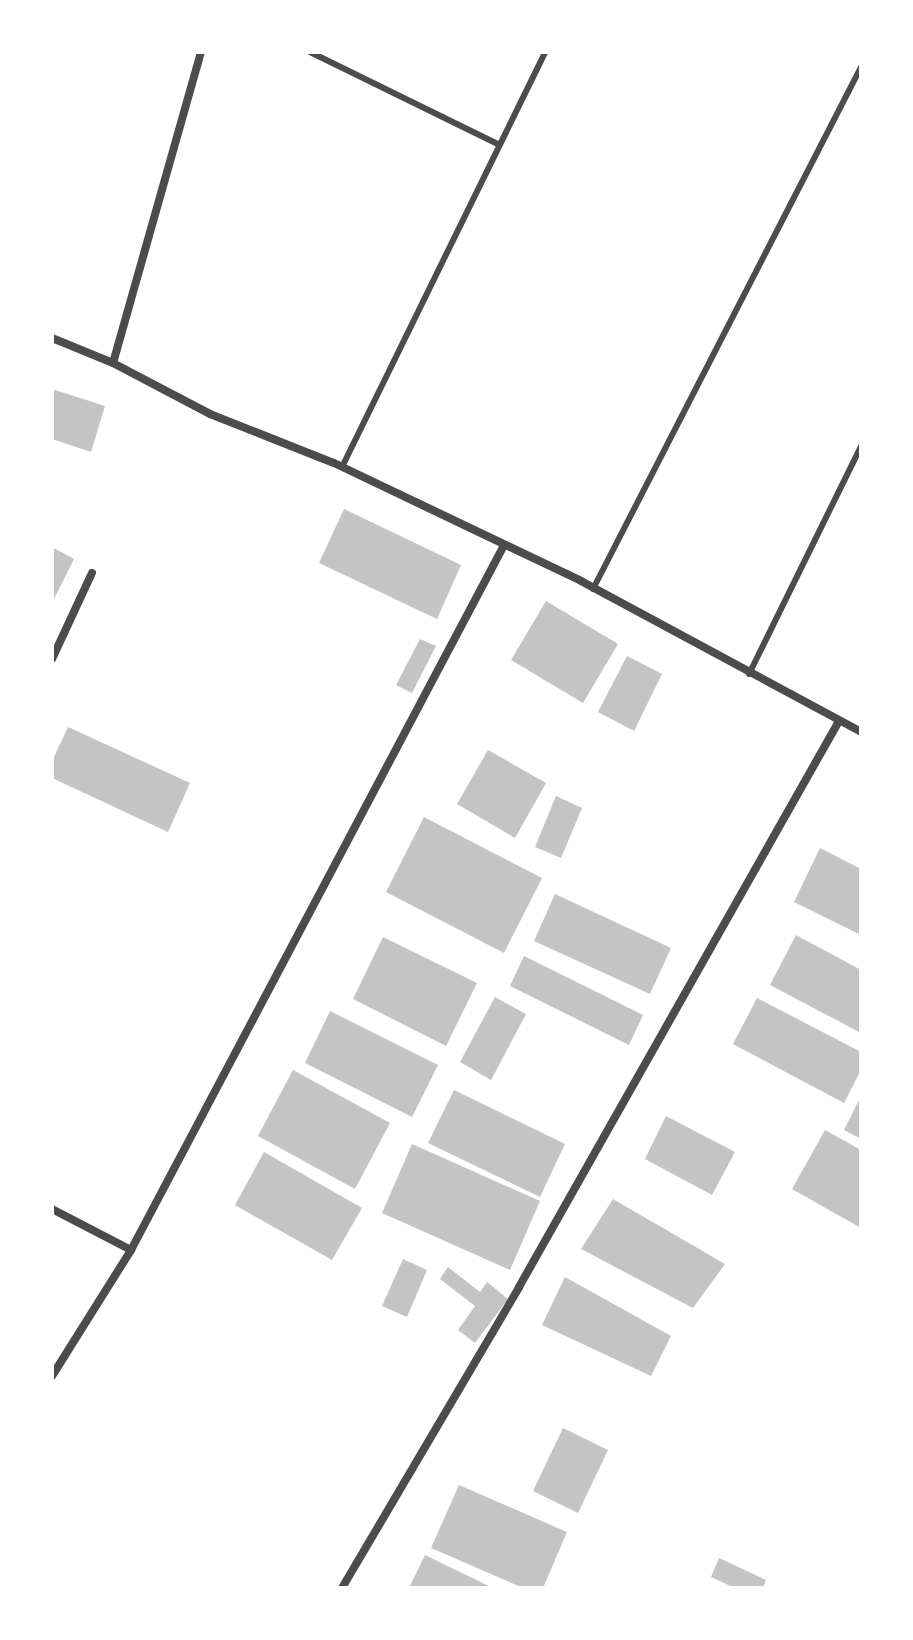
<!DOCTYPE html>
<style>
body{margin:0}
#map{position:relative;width:913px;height:1640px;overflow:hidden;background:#fff;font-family:Lora,serif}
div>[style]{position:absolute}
.building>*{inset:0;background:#c4c4c4}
.service>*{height:6px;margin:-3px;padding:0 3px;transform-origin:3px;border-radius:3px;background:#4c4c4c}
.minor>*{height:8px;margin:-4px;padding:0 4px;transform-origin:4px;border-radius:4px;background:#4c4c4c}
span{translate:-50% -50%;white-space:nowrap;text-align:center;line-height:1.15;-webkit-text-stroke:6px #fff;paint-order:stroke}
.frame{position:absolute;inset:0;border:54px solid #fff;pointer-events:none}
</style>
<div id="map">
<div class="building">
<div style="clip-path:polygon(52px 389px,105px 406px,91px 452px,52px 439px)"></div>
<div style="clip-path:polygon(344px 509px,461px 565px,437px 619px,319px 563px)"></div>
<div style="clip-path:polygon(52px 547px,74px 559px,52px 603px)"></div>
<div style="clip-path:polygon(546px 601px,618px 644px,583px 703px,511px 660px)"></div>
<div style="clip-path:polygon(420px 639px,436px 646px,412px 693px,396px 685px)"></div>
<div style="clip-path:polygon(627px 656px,662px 674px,634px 731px,598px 712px)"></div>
<div style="clip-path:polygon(68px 727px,190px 783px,168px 832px,52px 778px,52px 761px)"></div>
<div style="clip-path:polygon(488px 750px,546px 783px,515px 838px,457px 804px)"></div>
<div style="clip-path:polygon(556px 796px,582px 808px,561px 858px,535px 847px)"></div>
<div style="clip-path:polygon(424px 817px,542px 878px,504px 953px,386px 892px)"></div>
<div style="clip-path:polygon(820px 848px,861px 869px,861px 935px,794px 902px)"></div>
<div style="clip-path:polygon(555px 894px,671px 948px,650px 994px,534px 941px)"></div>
<div style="clip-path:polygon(796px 935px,861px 970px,861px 1033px,770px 985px)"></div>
<div style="clip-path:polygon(383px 937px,477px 983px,446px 1046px,353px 999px)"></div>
<div style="clip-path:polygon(524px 956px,643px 1015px,629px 1045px,510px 986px)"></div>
<div style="clip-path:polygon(495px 997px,526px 1014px,491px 1080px,460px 1062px)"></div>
<div style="clip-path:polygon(757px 998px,861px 1052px,861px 1070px,844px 1103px,733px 1044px)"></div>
<div style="clip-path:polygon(330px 1011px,438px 1065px,412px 1117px,305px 1063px)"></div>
<div style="clip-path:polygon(293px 1070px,390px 1123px,355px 1189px,258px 1136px)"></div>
<div style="clip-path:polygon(454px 1090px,565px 1144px,540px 1197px,428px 1143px)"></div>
<div style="clip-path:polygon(861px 1096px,861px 1139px,844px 1130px)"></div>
<div style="clip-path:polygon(666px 1116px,735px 1152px,712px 1195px,645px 1159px)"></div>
<div style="clip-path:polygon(825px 1130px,861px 1150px,861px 1228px,792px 1189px)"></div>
<div style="clip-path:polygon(412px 1144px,540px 1201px,510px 1270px,382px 1213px)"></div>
<div style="clip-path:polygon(264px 1152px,362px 1208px,332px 1260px,235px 1205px)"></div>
<div style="clip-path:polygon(613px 1199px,725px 1264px,693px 1308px,581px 1249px)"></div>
<div style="clip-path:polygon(403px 1259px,427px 1270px,407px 1317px,382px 1306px)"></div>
<div style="clip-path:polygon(448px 1267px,480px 1292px,487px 1282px,508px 1299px,475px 1343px,458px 1330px,475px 1306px,440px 1279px)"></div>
<div style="clip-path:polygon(565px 1277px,671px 1336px,651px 1376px,542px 1325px)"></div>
<div style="clip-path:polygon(563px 1428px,608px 1450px,578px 1513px,533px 1491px)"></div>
<div style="clip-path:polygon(459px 1485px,567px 1532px,543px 1588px,523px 1588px,431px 1548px)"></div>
<div style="clip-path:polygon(425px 1555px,493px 1588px,409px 1588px)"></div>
<div style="clip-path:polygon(719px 1558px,766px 1580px,763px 1588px,735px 1588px,711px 1577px)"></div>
</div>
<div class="service">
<div style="left:310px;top:52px;width:209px;rotate:26.1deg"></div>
<div style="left:342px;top:467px;width:462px;rotate:-63.9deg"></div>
<div style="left:593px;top:589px;width:587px;rotate:-62.82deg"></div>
<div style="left:749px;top:674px;width:254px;rotate:-63.8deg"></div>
</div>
<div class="minor">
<div style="left:201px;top:52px;width:323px;rotate:105.8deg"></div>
<div style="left:113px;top:363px;width:110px;rotate:27.7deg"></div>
<div style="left:210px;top:414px;width:133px;rotate:21.6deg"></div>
<div style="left:334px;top:463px;width:274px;rotate:25.5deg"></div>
<div style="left:581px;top:581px;width:318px;rotate:28.3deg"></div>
<div style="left:52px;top:338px;width:66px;rotate:22.3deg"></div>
<div style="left:52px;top:659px;width:95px;rotate:-65.1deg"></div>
<div style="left:52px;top:1209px;width:89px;rotate:27.4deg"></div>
<div style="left:52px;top:1376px;width:149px;rotate:-57.9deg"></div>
<div style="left:131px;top:1250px;width:795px;rotate:-62.11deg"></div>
<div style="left:342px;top:1588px;width:349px;rotate:-59.5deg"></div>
<div style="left:519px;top:1287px;width:650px;rotate:-60.52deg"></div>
</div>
<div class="frame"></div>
</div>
